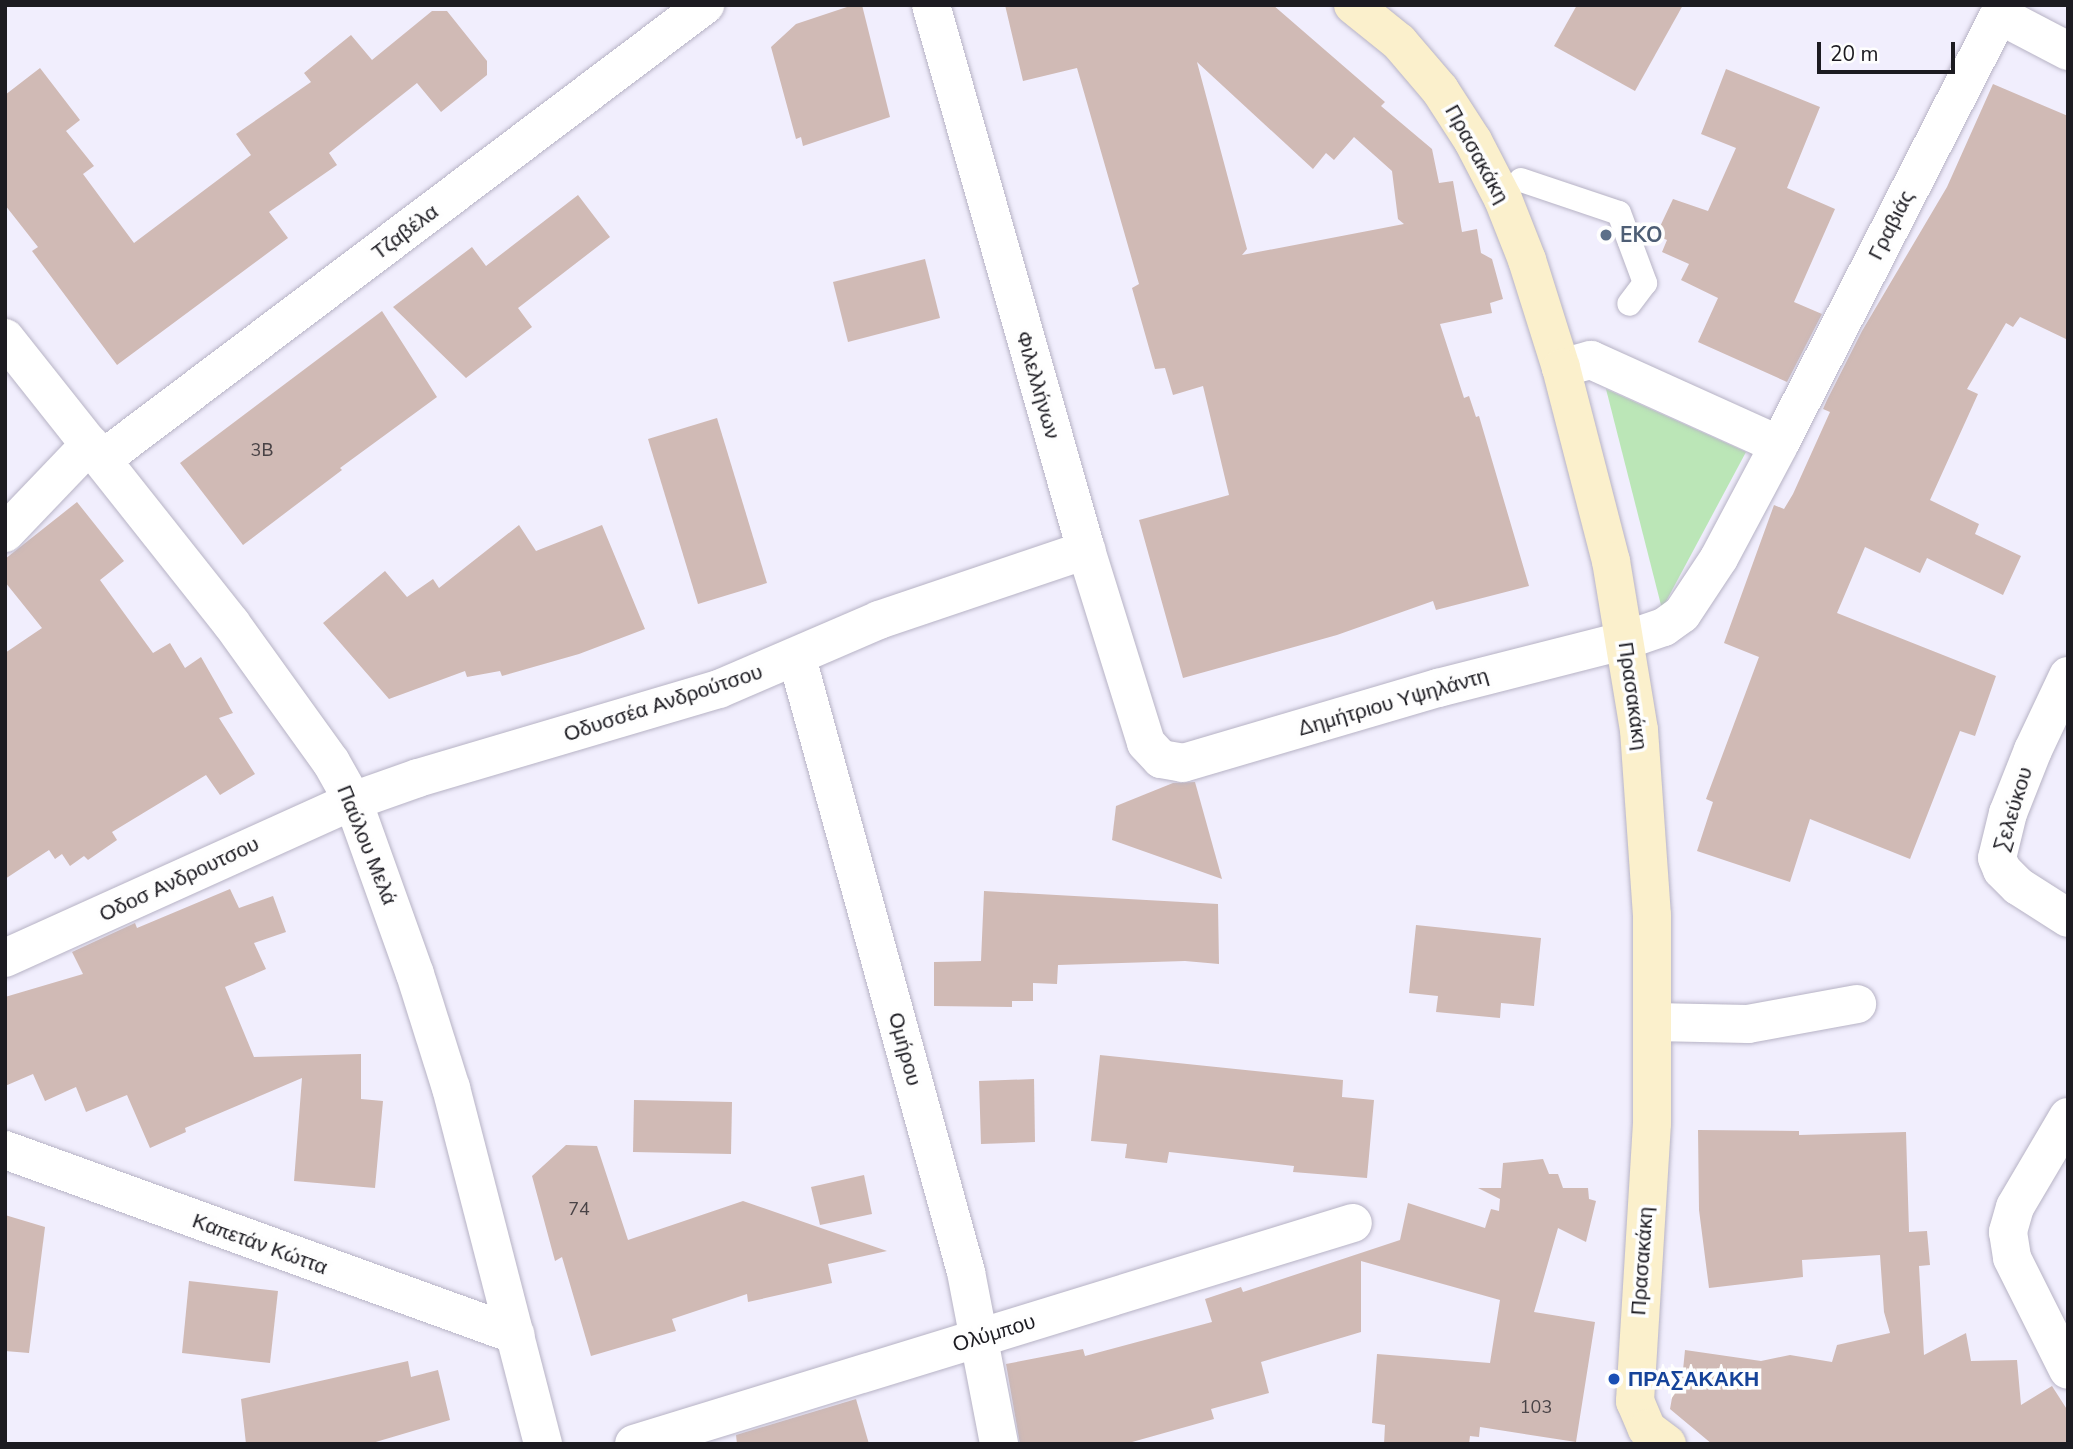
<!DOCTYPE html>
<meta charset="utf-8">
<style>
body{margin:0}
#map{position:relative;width:2073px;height:1449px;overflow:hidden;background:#f1eefd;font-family:"Nunito Sans",sans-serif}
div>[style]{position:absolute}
.green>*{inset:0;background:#bbe6b7}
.building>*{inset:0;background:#d0bab5}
.roads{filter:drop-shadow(0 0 2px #b7b3c5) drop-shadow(0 0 2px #b7b3c5)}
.lane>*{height:24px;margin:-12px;padding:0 12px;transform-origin:12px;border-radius:12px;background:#fff}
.street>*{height:38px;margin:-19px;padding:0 19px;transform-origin:19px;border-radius:19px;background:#fff}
.secondary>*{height:38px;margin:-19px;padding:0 19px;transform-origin:19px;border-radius:19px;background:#fbf0cc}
.dots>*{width:19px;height:19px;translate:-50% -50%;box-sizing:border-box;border:4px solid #fefefe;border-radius:50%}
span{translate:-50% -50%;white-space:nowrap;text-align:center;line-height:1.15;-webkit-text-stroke:7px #fefefe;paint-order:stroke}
.number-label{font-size:18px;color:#494346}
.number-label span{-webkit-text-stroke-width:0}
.street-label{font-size:21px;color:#1c1b21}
.service-label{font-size:21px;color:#4e5e75;font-weight:700}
.left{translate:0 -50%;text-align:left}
.transit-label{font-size:21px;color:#164399;font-weight:700}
.frame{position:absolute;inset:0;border:7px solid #1c1b21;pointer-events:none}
.scale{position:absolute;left:1817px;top:42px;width:138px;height:32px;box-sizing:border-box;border:4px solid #1c1b21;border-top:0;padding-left:9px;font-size:21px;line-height:24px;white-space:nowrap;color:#1c1b21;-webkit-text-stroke:5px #fefefe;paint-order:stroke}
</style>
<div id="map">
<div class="green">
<div style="clip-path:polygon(1606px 389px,1746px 452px,1662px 609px)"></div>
</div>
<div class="building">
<div style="clip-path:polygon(853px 5px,862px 5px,890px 117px,803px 146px,801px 137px,796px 139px,771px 47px,796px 24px)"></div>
<div style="clip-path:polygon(evenodd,1005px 5px,1273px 5px,1385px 102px,1381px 106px,1432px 149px,1439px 183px,1453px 181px,1462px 232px,1477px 229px,1481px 253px,1492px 259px,1503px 299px,1490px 303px,1492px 313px,1440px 324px,1464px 398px,1469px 396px,1476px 417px,1479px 416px,1529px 586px,1436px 610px,1433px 601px,1337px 635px,1183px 678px,1139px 520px,1229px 495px,1203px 386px,1173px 395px,1165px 368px,1155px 369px,1132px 288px,1139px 284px,1077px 68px,1023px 81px,1005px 5px,1197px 62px,1313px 169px,1326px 153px,1334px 160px,1354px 137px,1392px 171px,1398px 219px,1404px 224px,1242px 255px,1247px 249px,1197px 62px)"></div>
<div style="clip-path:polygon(1577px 5px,1683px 5px,1635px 91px,1554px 46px)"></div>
<div style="clip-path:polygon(432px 11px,447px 11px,487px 61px,487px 75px,441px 112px,417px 83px,329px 153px,337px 165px,269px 212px,288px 238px,117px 365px,32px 251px,38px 247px,5px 205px,5px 95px,40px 68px,80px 120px,66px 131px,94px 166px,83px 174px,134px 243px,251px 155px,236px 134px,311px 82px,304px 73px,351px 35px,372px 60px)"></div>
<div style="clip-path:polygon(1726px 69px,1820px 107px,1787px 188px,1835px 209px,1794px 302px,1822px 314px,1787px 382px,1698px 342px,1718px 298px,1681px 280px,1689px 264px,1662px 252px,1667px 240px,1656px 235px,1673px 199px,1708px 211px,1736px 148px,1701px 134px)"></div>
<div style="clip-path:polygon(1993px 84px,2068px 116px,2068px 340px,2020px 317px,2013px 327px,2006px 323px,1967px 389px,1978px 394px,1930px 500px,1979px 524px,1975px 534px,2021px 556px,2003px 595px,1927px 558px,1920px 573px,1865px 547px,1837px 613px,1996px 676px,1975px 736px,1960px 731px,1910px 859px,1810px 819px,1790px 882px,1697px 851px,1713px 802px,1706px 799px,1759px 657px,1724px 643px,1774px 505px,1784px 509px,1793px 494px,1830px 412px,1823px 409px,1827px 400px,1862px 331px,1947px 187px)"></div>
<div style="clip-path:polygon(578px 195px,610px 237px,518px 308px,532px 327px,466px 378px,393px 307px,472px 247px,486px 266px)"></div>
<div style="clip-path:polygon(925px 259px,940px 318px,848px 342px,833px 282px)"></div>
<div style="clip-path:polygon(382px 311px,437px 397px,340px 468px,342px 470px,243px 545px,180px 463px)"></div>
<div style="clip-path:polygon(717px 418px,767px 583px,698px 604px,648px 439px)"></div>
<div style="clip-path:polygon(77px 502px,124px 561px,100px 580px,153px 653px,170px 643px,185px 668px,201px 657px,233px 713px,219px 718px,255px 774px,220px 795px,206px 775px,112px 832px,117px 840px,88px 860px,84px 856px,70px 866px,62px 854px,55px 859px,49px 850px,5px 879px,5px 653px,42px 628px,5px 582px,5px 559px)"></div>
<div style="clip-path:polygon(519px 525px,536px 551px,602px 525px,645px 629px,579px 654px,502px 676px,500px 671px,467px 677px,465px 671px,389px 699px,323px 623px,385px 571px,407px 597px,433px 579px,439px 588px)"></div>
<div style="clip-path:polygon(1195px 782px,1222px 879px,1112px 840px,1116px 806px,1173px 783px)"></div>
<div style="clip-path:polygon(230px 889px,239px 908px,273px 896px,286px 932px,254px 943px,266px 969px,225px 987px,254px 1057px,361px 1054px,361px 1099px,383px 1101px,375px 1188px,294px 1181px,302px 1078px,185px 1128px,186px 1132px,150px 1148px,127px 1095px,86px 1112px,76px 1087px,45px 1101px,33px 1074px,5px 1086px,5px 997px,83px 974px,72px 952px,135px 923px,137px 928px)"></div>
<div style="clip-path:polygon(984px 891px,1218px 904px,1219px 964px,1185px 961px,1058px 965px,1057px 984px,1033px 983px,1033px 1001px,1012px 1001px,1012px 1007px,934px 1006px,934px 962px,981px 961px)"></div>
<div style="clip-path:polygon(1416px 925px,1541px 938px,1534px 1006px,1501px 1003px,1500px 1018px,1436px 1012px,1438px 996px,1409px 993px)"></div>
<div style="clip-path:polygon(1100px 1055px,1343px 1080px,1342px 1097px,1374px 1100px,1367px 1178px,1293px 1172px,1294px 1166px,1169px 1152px,1167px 1163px,1125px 1158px,1127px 1144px,1091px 1141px)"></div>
<div style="clip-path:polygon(1034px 1079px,1035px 1142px,981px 1144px,979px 1081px)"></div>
<div style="clip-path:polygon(634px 1100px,732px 1102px,731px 1154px,633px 1152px)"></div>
<div style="clip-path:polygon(1698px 1130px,1799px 1131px,1799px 1135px,1906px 1132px,1909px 1232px,1927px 1231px,1930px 1265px,1919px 1266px,1924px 1355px,1966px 1333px,1971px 1361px,2017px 1360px,2021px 1405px,2052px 1386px,2068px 1411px,2068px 1444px,1712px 1444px,1670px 1409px,1677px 1370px,1683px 1370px,1685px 1350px,1761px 1361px,1790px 1355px,1832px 1362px,1837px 1345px,1890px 1333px,1884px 1312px,1880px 1255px,1802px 1260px,1803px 1277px,1709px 1288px,1699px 1210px)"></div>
<div style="clip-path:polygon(566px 1145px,597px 1146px,628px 1240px,743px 1201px,887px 1251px,828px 1264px,832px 1283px,748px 1302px,747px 1294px,672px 1319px,676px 1331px,591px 1356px,562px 1257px,555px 1261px,532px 1176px)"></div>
<div style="clip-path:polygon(1543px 1159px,1549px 1174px,1558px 1174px,1563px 1188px,1588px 1188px,1589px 1199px,1596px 1201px,1586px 1242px,1558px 1228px,1534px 1312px,1595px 1322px,1576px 1442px,1480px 1427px,1479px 1437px,1470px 1436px,1469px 1444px,1384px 1444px,1385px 1425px,1372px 1423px,1377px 1354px,1490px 1363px,1500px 1300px,1361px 1261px,1361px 1332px,1261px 1362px,1269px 1393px,1211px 1409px,1214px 1419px,1125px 1444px,1020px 1444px,1006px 1364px,1083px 1349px,1085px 1356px,1212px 1322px,1205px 1299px,1241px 1287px,1243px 1292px,1400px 1240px,1408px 1203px,1485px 1228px,1491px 1209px,1499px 1211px,1500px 1199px,1478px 1188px,1501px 1188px,1503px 1163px)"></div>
<div style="clip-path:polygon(864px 1175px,872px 1214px,820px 1225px,811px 1187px)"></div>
<div style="clip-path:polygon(5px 1215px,45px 1227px,29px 1353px,5px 1351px)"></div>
<div style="clip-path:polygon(189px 1281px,278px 1291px,270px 1363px,182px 1353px)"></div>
<div style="clip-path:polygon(408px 1361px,411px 1377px,438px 1370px,450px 1420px,369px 1444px,246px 1444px,241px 1399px)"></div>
<div style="clip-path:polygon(856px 1399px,869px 1444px,737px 1444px,736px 1435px)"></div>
</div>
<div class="roads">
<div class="lane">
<div style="left:1521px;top:180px;width:103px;rotate:18.6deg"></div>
<div style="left:1619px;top:213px;width:75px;rotate:69.6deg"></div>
<div style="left:1645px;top:283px;width:26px;rotate:127deg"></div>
</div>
<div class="street">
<div style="left:931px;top:5px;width:567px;rotate:74.12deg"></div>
<div style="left:1086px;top:550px;width:202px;rotate:72.7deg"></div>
<div style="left:1146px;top:743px;width:22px;rotate:47deg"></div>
<div style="left:1161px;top:759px;width:22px;rotate:10deg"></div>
<div style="left:1183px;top:763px;width:266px;rotate:-16.4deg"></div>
<div style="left:1438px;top:688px;width:194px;rotate:-14.3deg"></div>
<div style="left:1626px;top:640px;width:40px;rotate:-18.9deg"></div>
<div style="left:1664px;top:627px;width:22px;rotate:-36deg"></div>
<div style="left:1682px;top:614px;width:67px;rotate:-56.5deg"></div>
<div style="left:1719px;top:558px;width:128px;rotate:-62deg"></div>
<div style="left:1779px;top:445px;width:494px;rotate:-62.9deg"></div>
<div style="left:1999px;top:15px;width:78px;rotate:27.6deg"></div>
<div style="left:5px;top:338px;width:364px;rotate:51.6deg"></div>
<div style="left:231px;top:623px;width:171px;rotate:54.3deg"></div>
<div style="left:331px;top:762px;width:45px;rotate:60.6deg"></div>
<div style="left:353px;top:801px;width:184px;rotate:70.3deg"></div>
<div style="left:415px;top:974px;width:120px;rotate:72.5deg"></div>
<div style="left:451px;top:1088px;width:368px;rotate:75.5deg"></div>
<div style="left:1561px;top:368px;width:31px;rotate:-15deg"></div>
<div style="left:1591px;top:360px;width:206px;rotate:24.3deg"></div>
<div style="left:104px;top:458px;width:753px;rotate:-37.01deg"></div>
<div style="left:5px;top:533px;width:123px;rotate:-46.3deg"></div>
<div style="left:797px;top:658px;width:637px;rotate:74.61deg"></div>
<div style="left:966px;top:1272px;width:175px;rotate:79.1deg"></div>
<div style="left:2068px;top:676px;width:82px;rotate:115.3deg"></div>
<div style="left:2033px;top:750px;width:68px;rotate:111.6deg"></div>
<div style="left:2008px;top:813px;width:46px;rotate:103.7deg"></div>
<div style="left:1997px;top:858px;width:13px;rotate:67deg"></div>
<div style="left:2002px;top:870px;width:23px;rotate:45deg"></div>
<div style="left:2018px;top:886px;width:59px;rotate:32.6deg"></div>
<div style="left:5px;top:958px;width:382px;rotate:-24.3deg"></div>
<div style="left:353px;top:801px;width:69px;rotate:-19.5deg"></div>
<div style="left:418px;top:778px;width:314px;rotate:-16.5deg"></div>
<div style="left:719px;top:689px;width:174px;rotate:-23.3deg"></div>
<div style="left:879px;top:620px;width:219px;rotate:-18.7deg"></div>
<div style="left:1654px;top:1022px;width:94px;rotate:1.2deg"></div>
<div style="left:1748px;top:1024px;width:111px;rotate:-10.4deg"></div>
<div style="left:2068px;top:1117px;width:104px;rotate:120.5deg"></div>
<div style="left:2015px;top:1207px;width:26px;rotate:106deg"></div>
<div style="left:2008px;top:1232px;width:26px;rotate:81deg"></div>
<div style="left:2012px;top:1258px;width:125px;rotate:63.4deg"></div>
<div style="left:5px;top:1150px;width:543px;rotate:19.9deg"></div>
<div style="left:634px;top:1444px;width:752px;rotate:-17.09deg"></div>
</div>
<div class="secondary">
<div style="left:1353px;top:5px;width:59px;rotate:38.8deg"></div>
<div style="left:1399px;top:42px;width:63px;rotate:49.5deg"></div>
<div style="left:1440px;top:90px;width:61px;rotate:57.1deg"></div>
<div style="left:1473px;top:141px;width:65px;rotate:62.7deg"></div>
<div style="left:1503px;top:199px;width:66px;rotate:68.5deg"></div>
<div style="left:1527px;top:260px;width:113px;rotate:72.5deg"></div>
<div style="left:1561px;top:368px;width:199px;rotate:75.5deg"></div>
<div style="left:1611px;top:561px;width:171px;rotate:80.6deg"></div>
<div style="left:1639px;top:730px;width:185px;rotate:86deg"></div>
<div style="left:1652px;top:915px;width:208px;rotate:90deg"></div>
<div style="left:1652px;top:1123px;width:279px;rotate:93.5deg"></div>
<div style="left:1635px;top:1401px;width:30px;rotate:67deg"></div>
<div style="left:1647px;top:1429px;width:25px;rotate:37deg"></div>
</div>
</div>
<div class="dots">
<div style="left:1606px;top:235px;background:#5c6f8a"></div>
<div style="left:1614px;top:1379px;background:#1a4fb4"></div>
</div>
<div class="number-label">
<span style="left:262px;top:450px">3Β</span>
<span style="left:579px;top:1209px">74</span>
<span style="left:1536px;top:1407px">103</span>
</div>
<div class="street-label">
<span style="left:1477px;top:154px;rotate:61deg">Πρασακάκη</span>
<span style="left:1891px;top:225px;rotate:-63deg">Γραβιάς</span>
<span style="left:405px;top:232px;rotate:-37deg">Τζαβέλα</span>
<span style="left:1038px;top:385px;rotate:74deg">Φιλελλήνων</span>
<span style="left:1633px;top:696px;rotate:82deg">Πρασακάκη</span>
<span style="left:1393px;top:702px;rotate:-16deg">Δημήτριου Υψηλάντη</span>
<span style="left:663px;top:703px;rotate:-18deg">Οδυσσέα Ανδρούτσου</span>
<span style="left:2013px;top:809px;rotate:-73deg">Σελεύκου</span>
<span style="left:367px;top:845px;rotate:68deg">Παύλου Μελά</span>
<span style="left:179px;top:879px;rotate:-25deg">Οδοσ Ανδρουτσου</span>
<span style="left:905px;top:1049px;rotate:75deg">Ομήρου</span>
<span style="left:260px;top:1244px;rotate:20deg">Καπετάν Κώττα</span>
<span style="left:1642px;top:1261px;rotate:-86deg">Πρασακάκη</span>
<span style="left:994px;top:1333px;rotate:-17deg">Ολύμπου</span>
</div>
<div class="service-label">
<span class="left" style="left:1620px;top:235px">EKO</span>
</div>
<div class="transit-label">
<span class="left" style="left:1628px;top:1379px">ΠΡΑΣΑΚΑΚΗ</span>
</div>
<div class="frame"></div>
<div class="scale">20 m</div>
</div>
